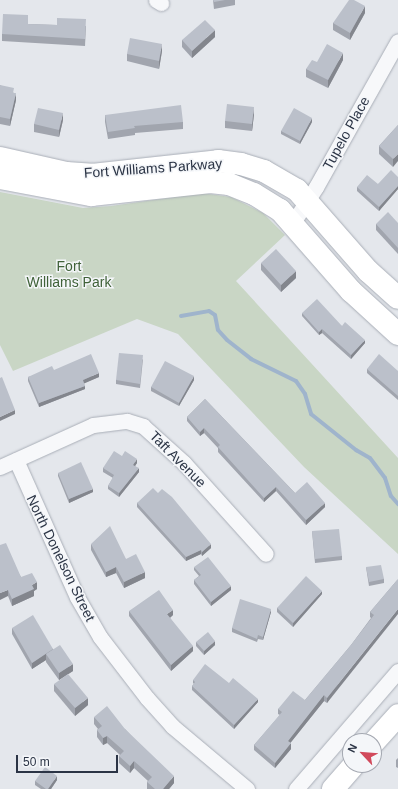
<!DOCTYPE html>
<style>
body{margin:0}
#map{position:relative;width:398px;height:789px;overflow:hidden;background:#e4e7ec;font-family:Arial,sans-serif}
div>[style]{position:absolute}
.green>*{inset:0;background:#c9d6c5}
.stream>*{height:4px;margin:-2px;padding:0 2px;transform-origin:2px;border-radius:2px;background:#9fb4cc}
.roads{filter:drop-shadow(0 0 1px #a9aeb7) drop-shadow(0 0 1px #a9aeb7)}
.street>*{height:15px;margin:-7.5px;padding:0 7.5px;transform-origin:7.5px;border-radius:7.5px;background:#f7f8fa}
.secondary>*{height:22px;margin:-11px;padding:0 11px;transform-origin:11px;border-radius:11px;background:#fff}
.primary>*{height:22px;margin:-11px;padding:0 11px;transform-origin:11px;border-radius:11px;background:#fff}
.wall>*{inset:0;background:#a1a5ae}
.shaded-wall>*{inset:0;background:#83868d}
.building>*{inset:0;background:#bbc0ca}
span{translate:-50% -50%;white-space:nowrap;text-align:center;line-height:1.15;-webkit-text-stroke:3px #f4f6f9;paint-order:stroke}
.street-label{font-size:14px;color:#2b3445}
.park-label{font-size:14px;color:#3f6138}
.north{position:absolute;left:342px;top:733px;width:40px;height:40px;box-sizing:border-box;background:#f4f6f9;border:1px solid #a4a8b1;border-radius:50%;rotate:296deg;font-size:11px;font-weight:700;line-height:16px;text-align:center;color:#2b3445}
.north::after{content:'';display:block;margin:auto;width:14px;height:18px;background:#d1495b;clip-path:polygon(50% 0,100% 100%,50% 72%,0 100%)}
.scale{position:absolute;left:16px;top:755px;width:102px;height:18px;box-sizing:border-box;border:2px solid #2b3445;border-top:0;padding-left:5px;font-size:12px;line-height:14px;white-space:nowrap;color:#2b3445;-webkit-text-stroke:3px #f4f6f9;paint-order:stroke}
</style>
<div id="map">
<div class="green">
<div style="clip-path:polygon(0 192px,83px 208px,111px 206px,202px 193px,231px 197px,263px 213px,285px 235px,236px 281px,398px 458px,398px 554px,304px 467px,178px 334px,137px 319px,13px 371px,0 345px)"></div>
</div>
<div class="stream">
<div style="left:181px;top:316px;width:28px;rotate:-10deg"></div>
<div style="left:209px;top:311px;width:7px;rotate:34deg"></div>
<div style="left:215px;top:315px;width:15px;rotate:79deg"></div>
<div style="left:218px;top:330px;width:13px;rotate:48deg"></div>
<div style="left:227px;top:340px;width:31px;rotate:38deg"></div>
<div style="left:251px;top:359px;width:50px;rotate:26.1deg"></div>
<div style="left:296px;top:381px;width:16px;rotate:55deg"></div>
<div style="left:305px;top:394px;width:21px;rotate:73deg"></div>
<div style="left:311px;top:414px;width:58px;rotate:38.7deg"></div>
<div style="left:356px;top:450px;width:16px;rotate:30deg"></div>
<div style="left:370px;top:458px;width:25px;rotate:53deg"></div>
<div style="left:385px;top:478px;width:19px;rotate:72deg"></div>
<div style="left:391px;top:496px;width:11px;rotate:49deg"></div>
</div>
<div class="roads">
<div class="street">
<div style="left:156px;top:0;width:6px;rotate:31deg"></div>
<div style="left:292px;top:224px;width:44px;rotate:-57deg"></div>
<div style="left:316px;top:187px;width:167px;rotate:-60.7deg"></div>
<div style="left:16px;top:460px;width:150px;rotate:66deg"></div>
<div style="left:77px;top:597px;width:46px;rotate:60.1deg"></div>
<div style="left:100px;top:637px;width:77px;rotate:52.4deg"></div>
<div style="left:147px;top:698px;width:38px;rotate:48deg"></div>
<div style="left:172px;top:726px;width:98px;rotate:40deg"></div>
<div style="left:0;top:467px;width:102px;rotate:-24.3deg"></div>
<div style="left:93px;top:425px;width:34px;rotate:-7deg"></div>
<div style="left:127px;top:421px;width:17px;rotate:17deg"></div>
<div style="left:143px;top:426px;width:55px;rotate:42.1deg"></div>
<div style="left:184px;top:463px;width:122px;rotate:48deg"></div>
<div style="left:296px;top:789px;width:156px;rotate:-49.2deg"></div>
</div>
<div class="secondary">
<div style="left:0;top:158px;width:68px;rotate:12.8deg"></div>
<div style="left:66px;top:173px;width:26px;rotate:4deg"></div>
<div style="left:92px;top:175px;width:127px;rotate:-6.3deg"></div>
<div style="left:218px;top:161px;width:23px;rotate:7deg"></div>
<div style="left:241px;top:164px;width:24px;rotate:17deg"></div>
<div style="left:264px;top:171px;width:38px;rotate:30deg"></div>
<div style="left:297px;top:190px;width:108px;rotate:48.8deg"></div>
<div style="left:368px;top:271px;width:40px;rotate:42deg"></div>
<div style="left:0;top:178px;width:93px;rotate:10.6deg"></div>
<div style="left:91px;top:195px;width:120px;rotate:-6.2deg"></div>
<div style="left:210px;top:182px;width:19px;rotate:6deg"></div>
<div style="left:229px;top:184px;width:27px;rotate:22deg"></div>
<div style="left:254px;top:194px;width:31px;rotate:32deg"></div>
<div style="left:280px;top:210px;width:108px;rotate:48.8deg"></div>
<div style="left:351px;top:291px;width:64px;rotate:42.5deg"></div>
</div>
<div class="primary">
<div style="left:374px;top:742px;width:36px;rotate:-48deg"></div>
<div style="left:333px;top:789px;width:32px;rotate:-49deg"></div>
</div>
</div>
<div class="wall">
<div style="clip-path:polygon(213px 0,235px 0,235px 5px,214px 9px)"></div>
<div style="clip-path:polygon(365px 13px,350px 40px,333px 30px,333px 23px)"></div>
<div style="clip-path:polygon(28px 24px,86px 26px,85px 46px,2px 41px,2px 34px)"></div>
<div style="clip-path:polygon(215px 37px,192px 58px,182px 47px,182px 40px)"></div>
<div style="clip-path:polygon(162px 51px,159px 69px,127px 61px,127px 54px)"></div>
<div style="clip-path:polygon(343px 60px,328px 88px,306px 77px,306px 69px)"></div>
<div style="clip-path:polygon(0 85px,14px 93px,16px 100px,10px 126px,0 124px)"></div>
<div style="clip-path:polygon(254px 114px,252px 131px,225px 128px,225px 121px)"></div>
<div style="clip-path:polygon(105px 115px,183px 122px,183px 129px,135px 133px,135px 135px,108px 139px,105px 122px)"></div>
<div style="clip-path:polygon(63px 120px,59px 137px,34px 132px,34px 124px)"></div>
<div style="clip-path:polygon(312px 122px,300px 144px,281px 134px,281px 131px)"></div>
<div style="clip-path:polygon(398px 125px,393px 167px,379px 154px,379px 146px)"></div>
<div style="clip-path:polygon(398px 177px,398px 189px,379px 211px,357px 191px,357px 187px,378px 184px)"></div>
<div style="clip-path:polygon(398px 223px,398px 254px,376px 230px,376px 224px)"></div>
<div style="clip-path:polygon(261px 263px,296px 278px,281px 292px,261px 270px)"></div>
<div style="clip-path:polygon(302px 313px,342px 326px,365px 343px,351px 359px,322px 333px,319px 335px,302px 316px)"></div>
<div style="clip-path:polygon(143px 359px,140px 388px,116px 384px,116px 380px)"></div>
<div style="clip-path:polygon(367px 369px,398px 371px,398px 400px,367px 373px)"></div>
<div style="clip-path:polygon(54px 370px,99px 377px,84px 383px,85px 389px,39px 407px,28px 381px,28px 377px)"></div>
<div style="clip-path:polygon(194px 380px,179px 406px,151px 391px,151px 387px)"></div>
<div style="clip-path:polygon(205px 399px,295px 493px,325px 507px,306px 525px,276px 491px,264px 502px,218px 452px,218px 448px,204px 433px,200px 436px,187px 421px,187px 417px)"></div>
<div style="clip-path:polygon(122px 456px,137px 463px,135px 466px,139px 472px,119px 497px,108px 489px,108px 486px,113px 478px,103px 472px,103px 468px)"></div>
<div style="clip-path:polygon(58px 473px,93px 492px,69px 503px,58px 476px)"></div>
<div style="clip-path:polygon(158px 493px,211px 548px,202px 556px,201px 554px,186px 561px,137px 507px,137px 503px)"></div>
<div style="clip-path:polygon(312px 531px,342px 556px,342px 560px,315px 563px)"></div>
<div style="clip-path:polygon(91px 544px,126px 559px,145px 578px,124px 588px,116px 573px,106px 577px,91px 550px)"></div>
<div style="clip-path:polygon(0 545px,21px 577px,37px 589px,34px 591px,34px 596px,12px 606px,8px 596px)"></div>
<div style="clip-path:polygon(194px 567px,231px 590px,211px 606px,194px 584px,194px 580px,199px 576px,194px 570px)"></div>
<div style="clip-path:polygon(366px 567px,384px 579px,384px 583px,369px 586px)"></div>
<div style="clip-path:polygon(398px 579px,327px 703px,324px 701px,290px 743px,291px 749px,275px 768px,254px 750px,254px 745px,280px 715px,278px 714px,278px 709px,305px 700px,351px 645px,371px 618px,370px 617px,370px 612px)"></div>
<div style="clip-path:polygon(322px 594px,293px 627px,277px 612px,277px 608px)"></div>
<div style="clip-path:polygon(129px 611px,173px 615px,170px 618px,193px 651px,171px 671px,129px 616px)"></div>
<div style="clip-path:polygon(271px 612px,263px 640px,258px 639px,257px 642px,232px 632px,232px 628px)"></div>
<div style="clip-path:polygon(12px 628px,53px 649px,73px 671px,59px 680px,46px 662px,46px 660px,32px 669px,12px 634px)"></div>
<div style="clip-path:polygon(196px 642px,215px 645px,204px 655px,196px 646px)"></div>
<div style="clip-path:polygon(193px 680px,229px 683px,258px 702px,234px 729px,192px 690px,192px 686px,194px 684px,193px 683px)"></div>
<div style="clip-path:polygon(54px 684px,88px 705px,75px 716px,54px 691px)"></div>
<div style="clip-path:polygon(94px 717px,125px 729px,174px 783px,169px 789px,147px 789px,147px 782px,148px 781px,134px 768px,130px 773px,119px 763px,119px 756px,120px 755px,107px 743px,103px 745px,97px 737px,97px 730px,98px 729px,94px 724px)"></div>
<div style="clip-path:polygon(398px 758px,398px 768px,396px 767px,396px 760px)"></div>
<div style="clip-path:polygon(57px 780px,51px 789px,41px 789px,35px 785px,35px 781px)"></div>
</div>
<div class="shaded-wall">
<div style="clip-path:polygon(365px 6px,365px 13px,350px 40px,350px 33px)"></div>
<div style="clip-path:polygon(215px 30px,215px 37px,192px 58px,192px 51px)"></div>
<div style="clip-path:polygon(162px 44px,162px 51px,159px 69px,159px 61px)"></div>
<div style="clip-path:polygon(343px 53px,343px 60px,328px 88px,328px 80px)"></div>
<div style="clip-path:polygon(16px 93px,16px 100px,10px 126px,10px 119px)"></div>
<div style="clip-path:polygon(254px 107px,254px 114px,252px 131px,252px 124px)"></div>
<div style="clip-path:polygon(63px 113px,63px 120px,59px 137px,59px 130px)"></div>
<div style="clip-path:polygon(312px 118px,312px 122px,300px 144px,300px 141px)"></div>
<div style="clip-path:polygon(398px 154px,398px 161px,393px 167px,393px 159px)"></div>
<div style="clip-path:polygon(398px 186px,398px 189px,379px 211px,379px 207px)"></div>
<div style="clip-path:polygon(296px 271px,296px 278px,281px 292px,281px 285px)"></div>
<div style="clip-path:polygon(322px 329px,322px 333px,319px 335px,319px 332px)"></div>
<div style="clip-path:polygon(365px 340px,365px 343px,351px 359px,351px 355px)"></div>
<div style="clip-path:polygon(99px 373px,99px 377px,83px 384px,83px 380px)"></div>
<div style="clip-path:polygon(194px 376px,194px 380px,179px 406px,179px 403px)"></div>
<div style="clip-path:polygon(85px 386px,85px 389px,39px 407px,39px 403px)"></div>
<div style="clip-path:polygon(15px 410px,15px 414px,0 421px,0 417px)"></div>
<div style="clip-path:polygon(204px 428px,204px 433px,200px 436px,200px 432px)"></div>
<div style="clip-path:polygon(137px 459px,137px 463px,133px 469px,133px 465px)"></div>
<div style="clip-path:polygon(139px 468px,139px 472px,119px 497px,119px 493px)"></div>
<div style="clip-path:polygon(276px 487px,276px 491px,264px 502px,264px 498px)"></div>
<div style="clip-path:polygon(93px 489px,93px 492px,69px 503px,69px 499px)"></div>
<div style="clip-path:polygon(325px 503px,325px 507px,306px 525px,306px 520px)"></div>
<div style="clip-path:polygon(211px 544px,211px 548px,202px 556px,202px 552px)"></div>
<div style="clip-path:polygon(201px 550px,201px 554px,186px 561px,186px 557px)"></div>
<div style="clip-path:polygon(116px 567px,116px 573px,106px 577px,106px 572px)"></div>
<div style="clip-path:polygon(145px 572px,145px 578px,124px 588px,124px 582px)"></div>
<div style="clip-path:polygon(37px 582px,37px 589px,34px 591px,34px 596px,12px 606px,12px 599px,32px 585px)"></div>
<div style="clip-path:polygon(231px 586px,231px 590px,211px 606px,211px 602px)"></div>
<div style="clip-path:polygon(8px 590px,8px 596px,0 600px,0 593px)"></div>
<div style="clip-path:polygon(322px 591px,322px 594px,293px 627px,293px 623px)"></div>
<div style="clip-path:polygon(271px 609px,271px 612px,263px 640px,263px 637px)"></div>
<div style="clip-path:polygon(398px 609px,398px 614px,327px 703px,327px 698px)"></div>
<div style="clip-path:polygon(173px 610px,173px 615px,167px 620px,167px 614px)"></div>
<div style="clip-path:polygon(215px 641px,215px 645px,204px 655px,204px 651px)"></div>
<div style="clip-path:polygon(193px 646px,193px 651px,171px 671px,171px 665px)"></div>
<div style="clip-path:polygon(53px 649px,46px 654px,46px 660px,32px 669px,32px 663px)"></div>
<div style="clip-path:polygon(73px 664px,73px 671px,59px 680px,59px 673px)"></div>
<div style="clip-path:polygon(324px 695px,324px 701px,288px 746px,288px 741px)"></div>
<div style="clip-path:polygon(88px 698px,88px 705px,75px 716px,75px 708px)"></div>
<div style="clip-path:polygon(258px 699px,258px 702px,234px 729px,234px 725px)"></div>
<div style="clip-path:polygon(107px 736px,107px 743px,103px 745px,103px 738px)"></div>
<div style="clip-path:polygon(291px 743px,291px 749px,275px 768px,275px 763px)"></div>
<div style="clip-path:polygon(134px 761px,134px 768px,130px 773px,130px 766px)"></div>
<div style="clip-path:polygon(57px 776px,57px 780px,51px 789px,48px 789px)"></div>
<div style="clip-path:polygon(174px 776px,174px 783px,169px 789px,163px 789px)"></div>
</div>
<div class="building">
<div style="clip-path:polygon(213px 0,225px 0,214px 2px)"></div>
<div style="clip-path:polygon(349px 0,354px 0,365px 6px,350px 33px,333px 23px)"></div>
<div style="clip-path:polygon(3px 14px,28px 15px,28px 24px,57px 25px,57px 18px,86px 19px,85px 39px,2px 34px)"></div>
<div style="clip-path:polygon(205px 20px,215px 30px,192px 51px,182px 40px)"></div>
<div style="clip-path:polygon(130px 38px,162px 44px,159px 61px,127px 54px)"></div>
<div style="clip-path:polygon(327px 44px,343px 53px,328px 80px,306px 69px,312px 60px,317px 62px)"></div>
<div style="clip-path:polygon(0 85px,14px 88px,13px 93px,16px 93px,10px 119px,0 117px)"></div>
<div style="clip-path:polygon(227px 104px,254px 107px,252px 124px,225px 121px)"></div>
<div style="clip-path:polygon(181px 105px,183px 122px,134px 126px,135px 128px,108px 132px,105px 115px)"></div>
<div style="clip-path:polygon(38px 108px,63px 113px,59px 130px,34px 124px)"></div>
<div style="clip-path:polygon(294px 108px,312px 118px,300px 141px,281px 131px)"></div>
<div style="clip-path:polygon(398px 125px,398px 154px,393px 159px,379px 146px)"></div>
<div style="clip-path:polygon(391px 170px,398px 177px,398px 186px,379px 207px,357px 187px,367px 175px,378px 184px)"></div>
<div style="clip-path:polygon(388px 212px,398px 223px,398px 248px,376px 224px)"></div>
<div style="clip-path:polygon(276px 249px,296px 271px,281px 285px,261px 263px)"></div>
<div style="clip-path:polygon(317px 299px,342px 326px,345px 322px,365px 340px,351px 355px,322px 329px,319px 332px,302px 313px)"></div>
<div style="clip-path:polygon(119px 353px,143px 355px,140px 384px,116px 380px)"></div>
<div style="clip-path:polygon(91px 354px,99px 373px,83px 380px,85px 386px,39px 403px,28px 377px,52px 366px,54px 370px)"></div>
<div style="clip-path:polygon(379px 354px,398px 371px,398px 396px,367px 369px)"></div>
<div style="clip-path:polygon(165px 361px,194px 376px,179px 403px,151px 387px)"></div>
<div style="clip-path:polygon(2px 377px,15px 410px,0 417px,0 378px)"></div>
<div style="clip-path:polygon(205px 399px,295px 493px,307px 482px,325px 503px,306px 520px,276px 487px,264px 498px,218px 447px,220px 445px,204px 428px,200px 432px,187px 417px)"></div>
<div style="clip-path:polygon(114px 451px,122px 456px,125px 451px,137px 459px,133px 465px,139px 468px,119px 493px,108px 486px,114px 475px,103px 468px)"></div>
<div style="clip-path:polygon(81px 462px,93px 489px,69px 499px,58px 473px)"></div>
<div style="clip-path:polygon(153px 488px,158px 493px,162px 489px,172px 497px,211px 544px,202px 552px,201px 550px,186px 557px,137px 503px)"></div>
<div style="clip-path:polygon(110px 526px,126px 559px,136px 554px,145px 572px,124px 582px,116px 567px,106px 572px,91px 544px)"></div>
<div style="clip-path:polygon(339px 529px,342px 556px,315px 559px,312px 531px)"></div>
<div style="clip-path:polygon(6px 543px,21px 577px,32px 573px,37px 582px,32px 585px,34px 589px,12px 599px,8px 590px,0 593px,0 545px)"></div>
<div style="clip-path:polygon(208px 557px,231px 586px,211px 602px,194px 580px,201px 575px,194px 567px)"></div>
<div style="clip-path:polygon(381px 565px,384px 579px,369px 582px,366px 567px)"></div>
<div style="clip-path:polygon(306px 576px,322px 591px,293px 623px,277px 608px)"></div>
<div style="clip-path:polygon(398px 579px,398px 609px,327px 698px,324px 695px,288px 741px,291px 743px,275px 763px,254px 745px,282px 712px,278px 709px,293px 691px,305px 700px,351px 645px,374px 615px,370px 612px)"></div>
<div style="clip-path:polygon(159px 590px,173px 610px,167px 614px,193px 646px,171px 665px,129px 611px)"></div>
<div style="clip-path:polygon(240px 599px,271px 609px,263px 637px,258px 635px,257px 639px,232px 628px)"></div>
<div style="clip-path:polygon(33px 615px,53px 649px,32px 663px,12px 628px)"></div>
<div style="clip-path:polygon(208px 632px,215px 641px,204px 651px,196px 642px)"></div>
<div style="clip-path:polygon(60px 645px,73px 664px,59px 673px,46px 654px)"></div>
<div style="clip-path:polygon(205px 664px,229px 683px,233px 678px,258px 699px,234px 725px,192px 686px,195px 682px,193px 680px)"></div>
<div style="clip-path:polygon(68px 674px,88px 698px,75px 708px,54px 684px)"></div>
<div style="clip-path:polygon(107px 706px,125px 729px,174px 776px,163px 789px,155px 789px,147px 782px,152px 777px,134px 761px,130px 766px,119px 756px,124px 751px,107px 736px,103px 738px,97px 730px,102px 726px,94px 717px)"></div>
<div style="clip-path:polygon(45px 767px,57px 776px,48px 789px,46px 789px,35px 781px)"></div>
</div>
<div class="street-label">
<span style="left:346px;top:133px;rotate:-61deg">Tupelo Place</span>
<span style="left:153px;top:168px;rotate:-4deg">Fort Williams Parkway</span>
<span style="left:178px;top:459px;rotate:45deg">Taft Avenue</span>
<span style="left:61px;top:558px;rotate:64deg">North Donelson Street</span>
</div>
<div class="park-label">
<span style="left:69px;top:274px">Fort<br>Williams Park</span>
</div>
<div class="north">N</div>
<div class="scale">50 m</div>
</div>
